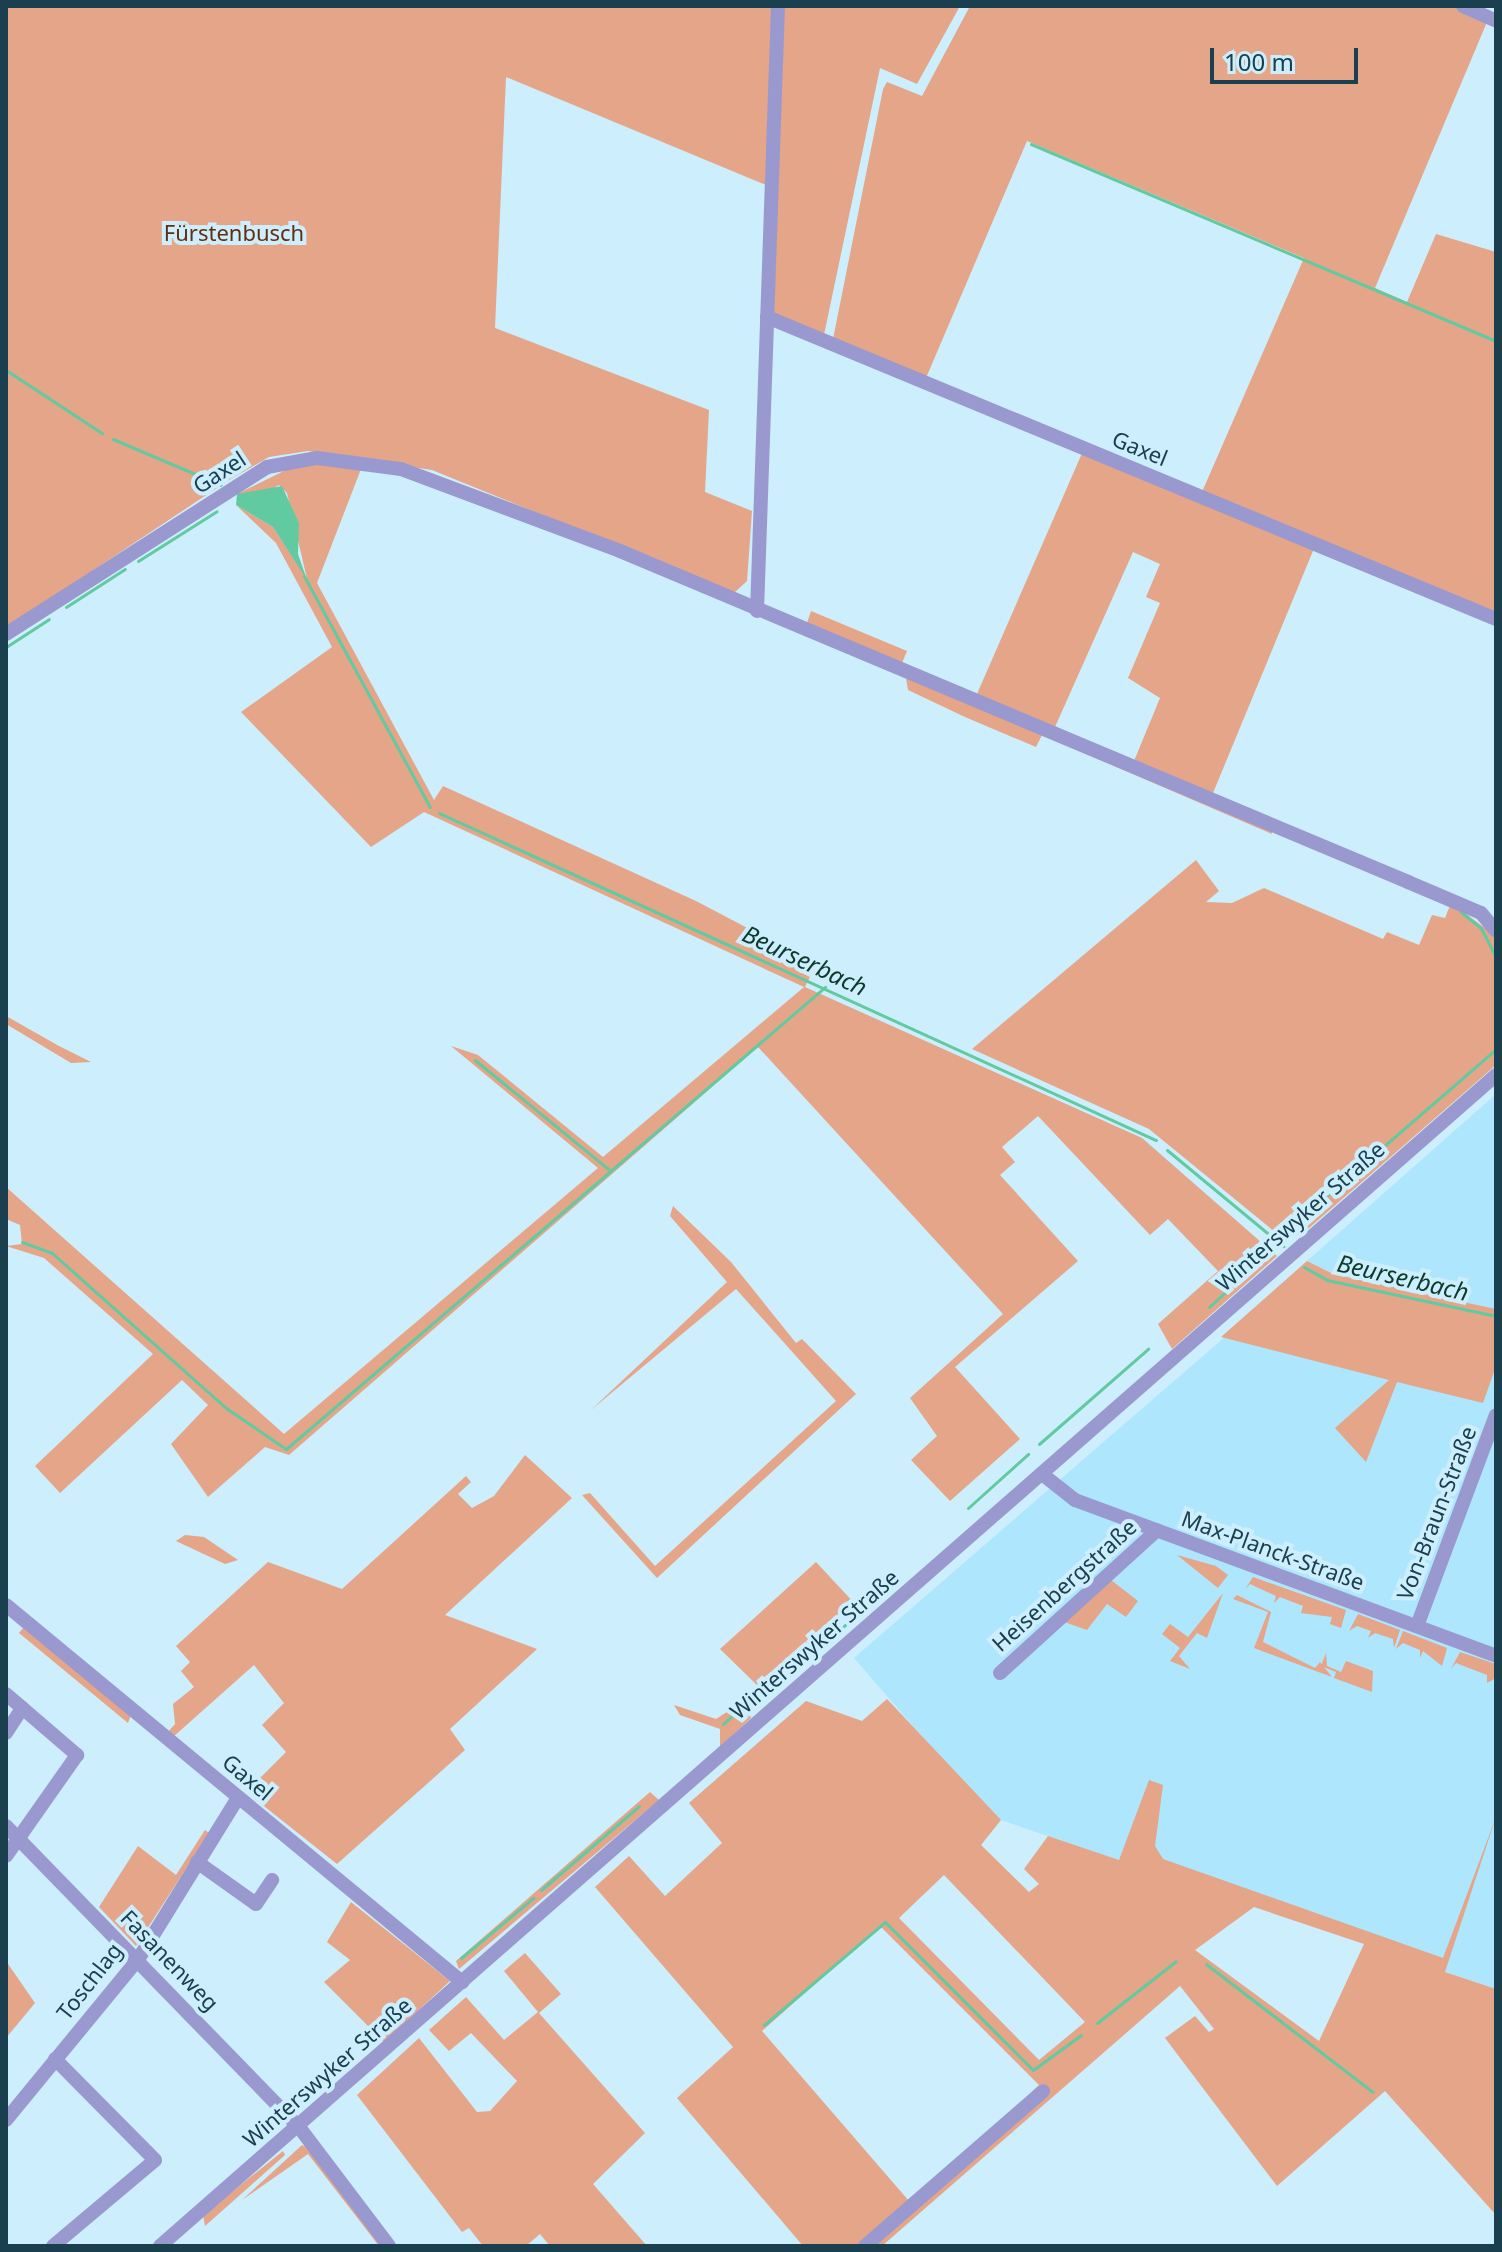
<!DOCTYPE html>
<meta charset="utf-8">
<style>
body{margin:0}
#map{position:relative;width:1502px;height:2252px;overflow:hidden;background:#cdeefc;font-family:"Noto Sans",sans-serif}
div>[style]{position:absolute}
.built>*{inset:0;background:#aee6fd}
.green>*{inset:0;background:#e4a588}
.water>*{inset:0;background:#61caa1}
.stream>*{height:3px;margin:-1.5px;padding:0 1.5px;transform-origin:1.5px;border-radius:1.5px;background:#61caa1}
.minor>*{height:14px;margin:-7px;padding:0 7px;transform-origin:7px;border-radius:7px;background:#9a99cf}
span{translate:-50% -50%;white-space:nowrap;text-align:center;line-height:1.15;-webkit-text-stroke:8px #cdeefc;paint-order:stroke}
.park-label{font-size:22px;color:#632d11}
.street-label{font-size:22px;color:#1a404f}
.water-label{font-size:24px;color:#0c3b2b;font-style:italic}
.frame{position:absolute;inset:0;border:8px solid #1a404f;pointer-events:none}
.scale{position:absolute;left:1210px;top:48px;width:148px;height:36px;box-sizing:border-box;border:4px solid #1a404f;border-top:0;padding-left:10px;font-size:24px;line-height:28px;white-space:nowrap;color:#1a404f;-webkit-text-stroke:6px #cdeefc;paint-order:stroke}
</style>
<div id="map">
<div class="built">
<div style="clip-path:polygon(1496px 1094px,1496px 1309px,1333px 1274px,1307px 1261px)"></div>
<div style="clip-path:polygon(1226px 1336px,1496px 1363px,1496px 1989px,992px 1817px,854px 1658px)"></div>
</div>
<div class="green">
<div style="clip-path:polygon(6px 6px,773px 6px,766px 185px,506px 77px,495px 328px,709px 410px,705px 492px,752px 511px,747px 581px,734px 593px,432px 470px,308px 451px,269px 457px,226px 482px,6px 628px)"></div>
<div style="clip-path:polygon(784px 6px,960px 6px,917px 84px,880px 68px,824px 335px,772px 314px)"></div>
<div style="clip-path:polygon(970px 6px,1452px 6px,1487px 22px,1375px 288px,1407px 302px,1436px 234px,1496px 252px,1496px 612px,1202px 492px,1304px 258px,1027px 141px,926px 378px,833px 339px,883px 89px,887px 82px,922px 96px)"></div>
<div style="clip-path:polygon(1083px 451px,1315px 546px,1213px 793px,1134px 761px,1160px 698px,1128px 678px,1160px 603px,1146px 597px,1160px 564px,1133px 552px,1055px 727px,977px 694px)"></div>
<div style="clip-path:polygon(300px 463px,361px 469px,317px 583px,434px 800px,443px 786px,696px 901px,816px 964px,805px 987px,1142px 1138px,1277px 1256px,1172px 1349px,1158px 1324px,1218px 1271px,1168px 1219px,1150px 1235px,1038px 1116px,1002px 1147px,1015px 1162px,1000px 1175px,1078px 1261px,955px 1367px,1020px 1439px,950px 1501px,911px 1460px,937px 1436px,910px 1398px,1003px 1314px,758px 1047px,289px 1455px,265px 1447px,208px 1497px,171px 1444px,208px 1405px,182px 1380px,60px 1493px,35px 1466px,153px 1354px,44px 1258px,6px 1246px,22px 1244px,20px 1225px,6px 1219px,6px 1187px,284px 1434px,598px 1168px,451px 1046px,478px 1055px,603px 1157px,804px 987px,424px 812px,371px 847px,241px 712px,332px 647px,276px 543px,236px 505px,273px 527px,307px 579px,287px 493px,279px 485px,261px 495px,237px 494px)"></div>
<div style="clip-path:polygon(811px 611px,907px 651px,902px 663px,807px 623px)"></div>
<div style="clip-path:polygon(906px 678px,1272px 827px,1272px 834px,1042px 735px,1036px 747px,965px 717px,908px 690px)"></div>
<div style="clip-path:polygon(1196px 860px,1219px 891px,1206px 902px,1232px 903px,1264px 888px,1383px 939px,1387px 932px,1419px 945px,1432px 915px,1445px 918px,1451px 903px,1496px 936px,1496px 1065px,1301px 1235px,1275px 1232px,1149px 1129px,972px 1049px)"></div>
<div style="clip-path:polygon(6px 1016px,59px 1046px,91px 1062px,71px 1063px,6px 1024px)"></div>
<div style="clip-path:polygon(673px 1206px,731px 1262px,796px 1343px,802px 1339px,856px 1394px,657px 1578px,582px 1495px,590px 1493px,655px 1566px,836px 1401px,736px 1289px,591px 1410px,727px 1282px,670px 1216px)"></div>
<div style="clip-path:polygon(1307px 1261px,1333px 1274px,1496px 1309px,1496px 1366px,1483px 1403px,1397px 1382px,1366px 1462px,1335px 1428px,1389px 1380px,1221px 1337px)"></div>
<div style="clip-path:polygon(525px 1455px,572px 1498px,445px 1615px,537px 1649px,450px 1729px,465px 1750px,337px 1864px,255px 1799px,258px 1780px,286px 1752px,262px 1725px,284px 1703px,254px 1665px,173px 1737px,167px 1733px,175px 1724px,173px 1704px,194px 1687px,181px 1671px,190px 1662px,176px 1646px,268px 1562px,342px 1589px,466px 1476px,471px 1482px,458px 1494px,472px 1508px,494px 1496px)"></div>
<div style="clip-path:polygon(185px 1535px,204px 1537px,238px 1560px,225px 1564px,176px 1541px)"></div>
<div style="clip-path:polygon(1177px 1555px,1216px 1566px,1228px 1575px,1218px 1588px)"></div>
<div style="clip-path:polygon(816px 1562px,857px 1606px,762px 1690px,720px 1649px)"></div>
<div style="clip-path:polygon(1253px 1577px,1346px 1610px,1341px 1628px,1330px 1624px,1332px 1617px,1301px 1613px,1303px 1606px,1280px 1597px,1274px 1603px,1276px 1596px,1250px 1584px,1245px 1589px)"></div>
<div style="clip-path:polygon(1111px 1580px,1138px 1601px,1126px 1617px,1107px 1604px,1087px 1630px,1064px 1622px)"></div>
<div style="clip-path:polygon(1223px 1593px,1207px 1638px,1197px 1633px,1179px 1656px,1190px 1669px,1170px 1661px,1180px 1648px,1162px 1634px,1170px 1624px,1188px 1637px)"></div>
<div style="clip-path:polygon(1237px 1595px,1271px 1612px,1263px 1642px,1315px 1668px,1320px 1662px,1332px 1677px,1254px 1648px,1268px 1612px,1233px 1599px)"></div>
<div style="clip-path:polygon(1358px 1614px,1400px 1630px,1394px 1648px,1393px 1639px,1375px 1633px,1368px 1638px,1371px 1631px,1357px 1626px,1349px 1631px)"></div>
<div style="clip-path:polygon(23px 1628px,131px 1715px,128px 1723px,19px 1633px)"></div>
<div style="clip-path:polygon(1403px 1631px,1447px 1648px,1442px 1666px,1423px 1651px,1420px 1658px,1420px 1650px,1403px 1643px,1396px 1649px)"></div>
<div style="clip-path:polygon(1460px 1652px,1496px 1664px,1496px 1678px,1487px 1683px,1487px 1675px,1456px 1663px,1451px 1669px)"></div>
<div style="clip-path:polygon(1326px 1653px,1327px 1666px,1341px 1672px,1346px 1661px,1373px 1671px,1372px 1692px,1334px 1678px,1336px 1672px,1321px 1666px)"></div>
<div style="clip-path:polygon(747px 1699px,751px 1718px,720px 1747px,720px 1729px,680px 1715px,674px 1705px,716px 1719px)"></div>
<div style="clip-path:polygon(evenodd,887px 1699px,1001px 1820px,981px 1845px,1029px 1892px,1039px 1884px,1024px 1869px,1048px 1836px,1119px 1860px,1149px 1780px,1163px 1785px,1155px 1846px,1163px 1859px,1443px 1958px,1496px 1817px,1445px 1972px,1496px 1989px,1496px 2215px,1385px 2091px,1277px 2186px,1165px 2038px,1195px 2016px,1209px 2032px,1214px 2029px,1180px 1986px,882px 2246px,869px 2246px,1039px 2085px,880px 1926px,762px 2031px,909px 2201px,861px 2246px,803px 2246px,677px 2098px,733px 2047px,595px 1887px,629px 1856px,665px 1896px,722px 1843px,689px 1803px,806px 1701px,862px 1721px,887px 1699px,944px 1875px,1085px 2022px,1039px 2060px,899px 1918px,944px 1875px,887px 1699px,1254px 1907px,1364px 1944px,1319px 2041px,1195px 1950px,1254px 1907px)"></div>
<div style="clip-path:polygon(650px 1792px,659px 1800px,459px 1969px,456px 1961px)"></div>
<div style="clip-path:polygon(205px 1830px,209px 1833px,136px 1946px,99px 1907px,138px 1846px,176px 1875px)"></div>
<div style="clip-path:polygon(351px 1902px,450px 1981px,384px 2042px,324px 1982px,350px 1960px,327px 1942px)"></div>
<div style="clip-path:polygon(525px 1953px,561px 1994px,539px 2013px,645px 2133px,593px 2184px,647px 2246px,550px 2246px,540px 2234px,526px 2246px,483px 2246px,469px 2228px,462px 2232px,357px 2095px,419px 2038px,477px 2112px,490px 2111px,517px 2081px,471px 2033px,449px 2051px,429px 2030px,466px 1997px,504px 2040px,538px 2012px,504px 1971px)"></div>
<div style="clip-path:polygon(6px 1961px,35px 2003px,6px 2038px)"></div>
<div style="clip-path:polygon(302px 2145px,308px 2148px,386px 2246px,379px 2246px,308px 2154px,242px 2200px)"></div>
<div style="clip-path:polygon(283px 2151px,285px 2155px,205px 2226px,203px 2215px)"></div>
</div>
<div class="water">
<div style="clip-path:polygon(282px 486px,299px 523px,298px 554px,307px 580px,273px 527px,236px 505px,237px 494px)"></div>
</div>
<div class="stream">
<div style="left:1031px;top:144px;width:505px;rotate:22.96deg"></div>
<div style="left:6px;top:370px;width:115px;rotate:33.3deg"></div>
<div style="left:113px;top:439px;width:117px;rotate:23.1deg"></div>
<div style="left:138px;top:561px;width:93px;rotate:-32.3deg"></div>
<div style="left:304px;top:576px;width:263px;rotate:61.4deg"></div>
<div style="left:66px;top:607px;width:70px;rotate:-32.8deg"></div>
<div style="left:6px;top:647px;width:51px;rotate:-33.1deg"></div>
<div style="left:439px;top:813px;width:788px;rotate:24.52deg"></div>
<div style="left:1461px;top:912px;width:26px;rotate:39deg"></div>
<div style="left:1481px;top:928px;width:33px;rotate:63deg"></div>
<div style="left:475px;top:1060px;width:172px;rotate:39.3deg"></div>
<div style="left:1167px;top:1150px;width:151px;rotate:39.6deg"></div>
<div style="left:1287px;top:1230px;width:276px;rotate:-40.9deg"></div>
<div style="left:22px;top:1242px;width:32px;rotate:20deg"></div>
<div style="left:52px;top:1253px;width:233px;rotate:41.7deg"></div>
<div style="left:226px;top:1408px;width:73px;rotate:34.3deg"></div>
<div style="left:286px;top:1449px;width:710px;rotate:-40.6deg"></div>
<div style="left:1304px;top:1267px;width:26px;rotate:29deg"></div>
<div style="left:1327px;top:1280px;width:173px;rotate:12deg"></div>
<div style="left:1209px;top:1307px;width:80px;rotate:-42.5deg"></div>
<div style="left:1039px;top:1444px;width:145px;rotate:-41.1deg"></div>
<div style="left:968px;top:1508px;width:81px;rotate:-42deg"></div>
<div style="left:765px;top:1696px;width:178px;rotate:-41.6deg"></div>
<div style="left:723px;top:1724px;width:31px;rotate:-42deg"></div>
<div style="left:541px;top:1890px;width:129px;rotate:-40.6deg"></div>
<div style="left:461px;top:1958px;width:94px;rotate:-39.8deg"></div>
<div style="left:1206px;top:1964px;width:210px;rotate:37.5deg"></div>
<div style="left:1097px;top:2023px;width:100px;rotate:-38.1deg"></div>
<div style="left:764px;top:2025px;width:159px;rotate:-40.4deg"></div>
<div style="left:885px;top:1922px;width:209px;rotate:45deg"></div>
<div style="left:1033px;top:2070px;width:59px;rotate:-36.1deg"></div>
</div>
<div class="minor">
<div style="left:1463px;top:6px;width:36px;rotate:24deg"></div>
<div style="left:767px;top:317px;width:789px;rotate:22.5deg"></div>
<div style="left:757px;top:611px;width:605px;rotate:-88.01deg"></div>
<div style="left:6px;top:634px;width:310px;rotate:-32.6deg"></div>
<div style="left:267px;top:467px;width:51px;rotate:-10.2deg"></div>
<div style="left:317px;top:458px;width:85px;rotate:7.5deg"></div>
<div style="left:401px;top:469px;width:234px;rotate:20.5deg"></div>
<div style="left:620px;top:551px;width:855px;rotate:22.78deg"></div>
<div style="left:1408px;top:882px;width:79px;rotate:23deg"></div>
<div style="left:1481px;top:913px;width:23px;rotate:50deg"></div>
<div style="left:1042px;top:1474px;width:42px;rotate:38.2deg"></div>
<div style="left:1075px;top:1500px;width:449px;rotate:20.3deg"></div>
<div style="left:6px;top:1605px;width:592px;rotate:39.58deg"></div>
<div style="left:1417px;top:1626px;width:225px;rotate:-69.5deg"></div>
<div style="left:1000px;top:1673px;width:212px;rotate:-42.3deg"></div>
<div style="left:6px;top:1694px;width:94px;rotate:40.7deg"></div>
<div style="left:77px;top:1755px;width:123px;rotate:125.1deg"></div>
<div style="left:6px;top:1733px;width:30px;rotate:-57deg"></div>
<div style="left:6px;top:1826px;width:420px;rotate:45.8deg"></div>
<div style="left:299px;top:2127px;width:149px;rotate:52.9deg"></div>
<div style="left:197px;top:1862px;width:72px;rotate:35.4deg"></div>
<div style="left:256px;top:1904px;width:29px;rotate:-56deg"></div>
<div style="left:6px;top:2120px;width:210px;rotate:-50.6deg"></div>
<div style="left:139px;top:1958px;width:188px;rotate:-58.3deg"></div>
<div style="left:53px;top:2246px;width:133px;rotate:-40.1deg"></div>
<div style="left:155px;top:2160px;width:142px;rotate:-134.7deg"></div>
<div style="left:160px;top:2246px;width:1777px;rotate:-41.23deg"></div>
<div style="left:865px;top:2246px;width:236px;rotate:-41deg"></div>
</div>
<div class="park-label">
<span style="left:234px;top:233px">Fürstenbusch</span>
</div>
<div class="street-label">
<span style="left:1140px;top:448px;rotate:22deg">Gaxel</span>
<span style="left:219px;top:472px;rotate:-33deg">Gaxel</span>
<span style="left:1300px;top:1216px;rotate:-41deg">Winterswyker Straße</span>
<span style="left:1436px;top:1513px;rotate:-69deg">Von-Braun-Straße</span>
<span style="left:1273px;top:1550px;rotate:20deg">Max-Planck-Straße</span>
<span style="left:1064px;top:1585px;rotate:-42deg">Heisenbergstraße</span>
<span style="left:814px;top:1644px;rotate:-41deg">Winterswyker Straße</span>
<span style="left:248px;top:1777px;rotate:40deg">Gaxel</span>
<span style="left:170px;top:1960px;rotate:46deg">Fasanenweg</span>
<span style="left:89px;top:1981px;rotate:-52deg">Toschlag</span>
<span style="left:327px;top:2072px;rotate:-41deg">Winterswyker Straße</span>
</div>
<div class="water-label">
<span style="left:805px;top:960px;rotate:25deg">Beurserbach</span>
<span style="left:1403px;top:1277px;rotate:13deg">Beurserbach</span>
</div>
<div class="frame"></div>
<div class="scale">100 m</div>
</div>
